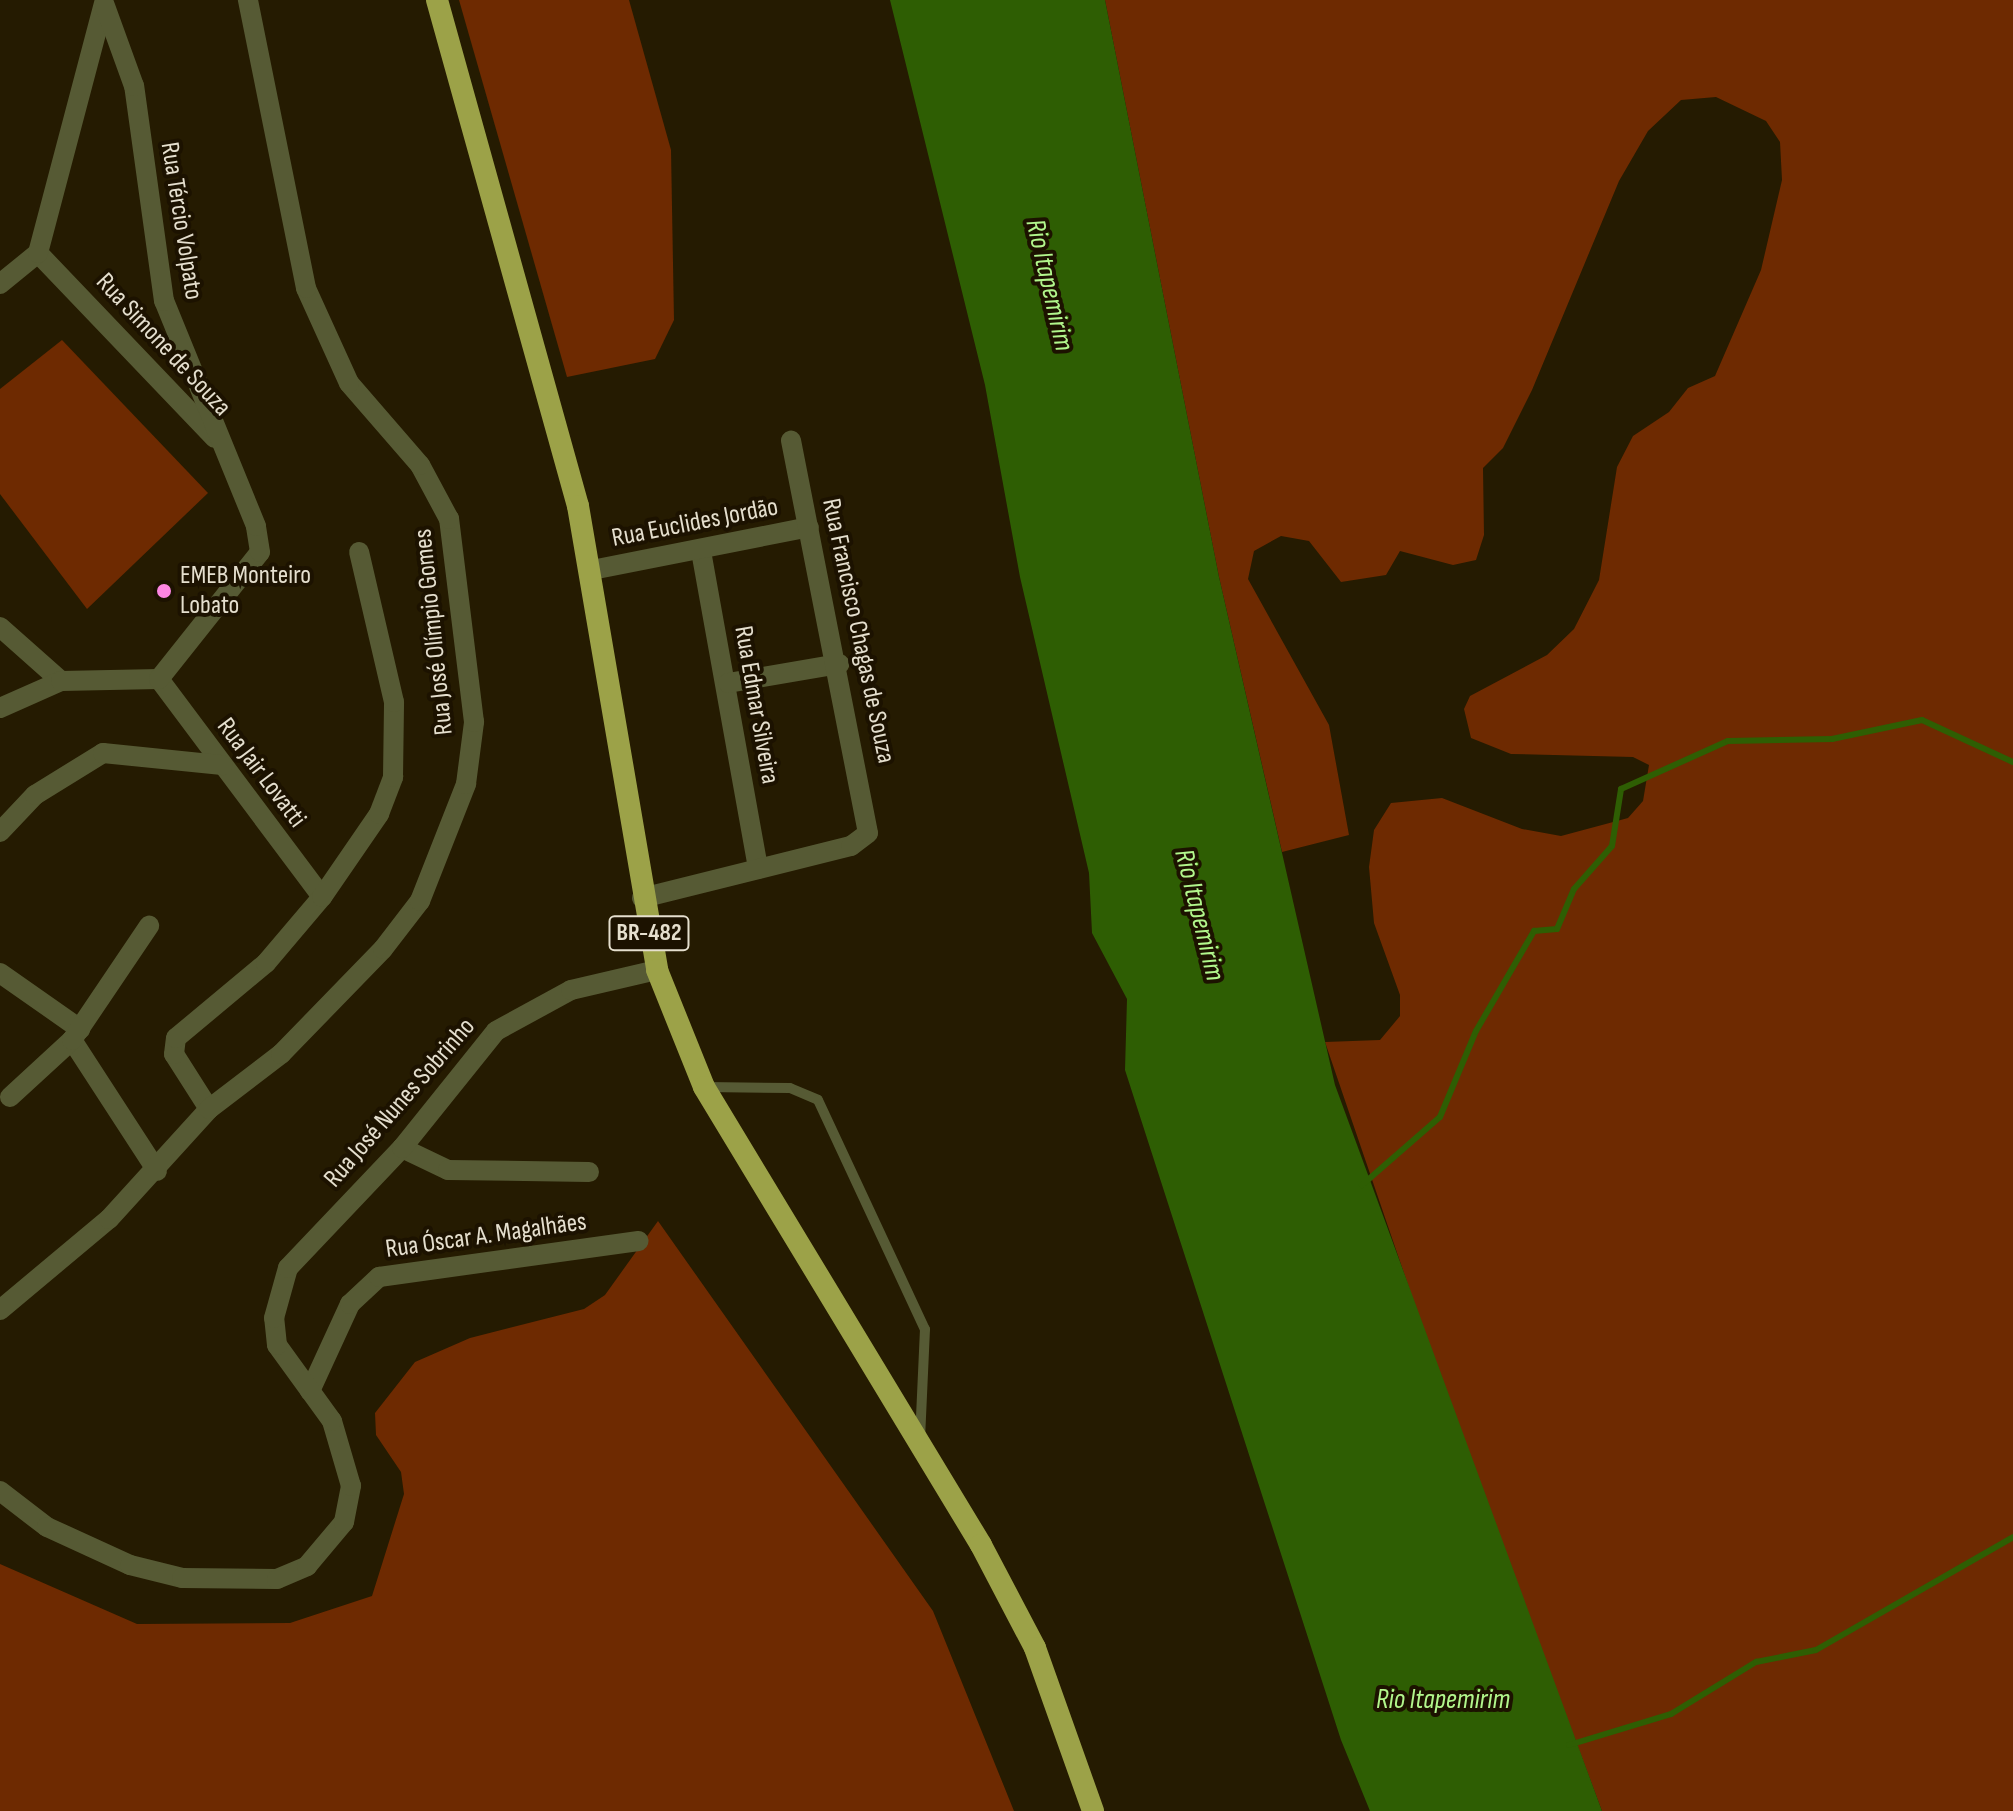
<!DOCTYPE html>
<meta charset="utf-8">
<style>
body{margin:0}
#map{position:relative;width:2013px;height:1811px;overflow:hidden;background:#251b01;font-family:"Sofia Sans Condensed",sans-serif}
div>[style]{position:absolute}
.green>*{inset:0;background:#6e2a01}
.water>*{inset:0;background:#2e5e03}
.stream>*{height:6px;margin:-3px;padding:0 3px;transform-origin:3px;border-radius:3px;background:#2e5e03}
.service>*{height:10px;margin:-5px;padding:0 5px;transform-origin:5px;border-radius:5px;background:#565a34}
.minor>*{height:20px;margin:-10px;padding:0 10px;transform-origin:10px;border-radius:10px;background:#565a34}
.tertiary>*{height:20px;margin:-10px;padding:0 10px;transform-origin:10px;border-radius:10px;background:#565a34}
.trunk>*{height:22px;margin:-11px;padding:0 11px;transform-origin:11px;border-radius:11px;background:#9ca248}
.dots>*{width:22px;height:22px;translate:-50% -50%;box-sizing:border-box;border:4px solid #1c1200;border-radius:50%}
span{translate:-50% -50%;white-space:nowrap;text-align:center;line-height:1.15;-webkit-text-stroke:8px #1c1200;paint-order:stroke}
.shield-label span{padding:2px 6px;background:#1c1200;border:2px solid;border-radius:6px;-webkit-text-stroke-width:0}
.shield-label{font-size:24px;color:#e5dfce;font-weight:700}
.street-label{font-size:26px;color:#e5dfce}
.poi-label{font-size:26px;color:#e5dfce}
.left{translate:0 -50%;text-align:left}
.water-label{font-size:28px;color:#b2f78c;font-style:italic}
</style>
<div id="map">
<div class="green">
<div style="clip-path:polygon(459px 0,629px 0,671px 150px,674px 320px,655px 359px,567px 377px)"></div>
<div style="clip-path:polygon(1105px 0,2013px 0,2013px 1811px,1602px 1811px,1446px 1396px,1325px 1042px,1380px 1040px,1400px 1016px,1400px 995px,1374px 923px,1369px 867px,1374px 830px,1391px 803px,1442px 798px,1522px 829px,1561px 836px,1628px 818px,1643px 801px,1649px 765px,1633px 757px,1511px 754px,1471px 738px,1464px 709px,1470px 696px,1547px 655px,1574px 629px,1599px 580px,1617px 467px,1633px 436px,1669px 412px,1688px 388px,1715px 376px,1761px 270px,1782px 180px,1780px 142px,1766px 121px,1716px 97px,1681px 100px,1648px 131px,1619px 181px,1532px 390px,1503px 448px,1483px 468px,1484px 535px,1476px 560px,1453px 565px,1400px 551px,1386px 575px,1341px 582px,1309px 541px,1281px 536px,1254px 551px,1248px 579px,1329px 725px,1349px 835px,1282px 852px,1219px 577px)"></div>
<div style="clip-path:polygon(62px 340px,208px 493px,87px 609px,0 494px,0 389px)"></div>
<div style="clip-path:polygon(658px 1221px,933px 1611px,1014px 1811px,0 1811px,0 1564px,137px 1624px,290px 1623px,372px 1596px,404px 1494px,401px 1472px,376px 1435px,375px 1413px,415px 1362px,470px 1338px,584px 1309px,605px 1295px)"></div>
</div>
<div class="water">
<div style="clip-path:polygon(890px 0,1105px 0,1219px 577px,1335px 1085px,1602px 1811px,1370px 1811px,1341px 1740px,1125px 1070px,1127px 999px,1092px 933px,1089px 873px,1020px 577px,985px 385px)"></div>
</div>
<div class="stream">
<div style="left:1362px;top:1185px;width:103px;rotate:-41.1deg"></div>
<div style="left:1440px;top:1117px;width:93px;rotate:-67.3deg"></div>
<div style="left:1476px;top:1031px;width:116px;rotate:-59.9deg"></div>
<div style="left:1534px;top:931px;width:23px;rotate:-5deg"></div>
<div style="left:1557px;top:929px;width:43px;rotate:-67deg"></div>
<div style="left:1574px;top:889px;width:57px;rotate:-48.5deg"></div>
<div style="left:1612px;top:846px;width:58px;rotate:-81deg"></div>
<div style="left:1621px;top:789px;width:117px;rotate:-24.2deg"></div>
<div style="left:1728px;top:741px;width:104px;rotate:-1.1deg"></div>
<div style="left:1832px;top:739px;width:92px;rotate:-11.9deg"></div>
<div style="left:1922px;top:720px;width:100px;rotate:24.8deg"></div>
<div style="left:1569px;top:1745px;width:107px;rotate:-16.9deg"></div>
<div style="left:1671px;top:1714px;width:100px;rotate:-31.5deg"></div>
<div style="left:1756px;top:1662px;width:61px;rotate:-11.3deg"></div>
<div style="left:1816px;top:1650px;width:227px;rotate:-29.8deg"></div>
</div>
<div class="service">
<div style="left:705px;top:1087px;width:85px;rotate:0.7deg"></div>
<div style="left:790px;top:1088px;width:30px;rotate:23deg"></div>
<div style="left:818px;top:1100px;width:253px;rotate:65deg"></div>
<div style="left:925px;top:1329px;width:109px;rotate:92.6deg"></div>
</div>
<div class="minor">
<div style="left:38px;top:253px;width:256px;rotate:46.3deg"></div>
<div style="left:0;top:284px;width:49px;rotate:-39.2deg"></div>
<div style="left:38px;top:253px;width:258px;rotate:-75.2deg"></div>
<div style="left:701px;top:551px;width:323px;rotate:79.8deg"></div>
<div style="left:592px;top:570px;width:221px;rotate:-11.2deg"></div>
<div style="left:0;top:627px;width:81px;rotate:41.5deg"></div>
<div style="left:159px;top:679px;width:272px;rotate:53.2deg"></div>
<div style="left:728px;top:683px;width:113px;rotate:-9.7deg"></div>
<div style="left:0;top:708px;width:67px;rotate:-23.9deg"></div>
<div style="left:61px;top:681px;width:98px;rotate:-1.2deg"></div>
<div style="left:159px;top:679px;width:162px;rotate:-51.5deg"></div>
<div style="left:260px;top:552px;width:26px;rotate:-99deg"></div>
<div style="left:256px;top:526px;width:243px;rotate:-112.2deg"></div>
<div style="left:164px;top:301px;width:217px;rotate:-97.9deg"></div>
<div style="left:134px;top:86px;width:85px;rotate:-109.9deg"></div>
<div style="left:0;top:832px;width:51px;rotate:-46.6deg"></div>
<div style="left:35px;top:795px;width:80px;rotate:-31.7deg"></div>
<div style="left:103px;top:753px;width:120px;rotate:5.8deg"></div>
<div style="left:642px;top:898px;width:215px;rotate:-14deg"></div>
<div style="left:851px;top:846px;width:21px;rotate:-37deg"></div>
<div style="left:868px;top:833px;width:400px;rotate:-101.1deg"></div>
<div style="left:0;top:973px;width:98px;rotate:35deg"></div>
<div style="left:72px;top:1040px;width:156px;rotate:57deg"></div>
<div style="left:10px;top:1097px;width:84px;rotate:-42.6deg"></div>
<div style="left:72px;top:1040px;width:138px;rotate:-56deg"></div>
<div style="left:209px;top:1109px;width:65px;rotate:-122.5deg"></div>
<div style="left:174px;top:1054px;width:16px;rotate:-83deg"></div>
<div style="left:176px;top:1038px;width:117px;rotate:-39.8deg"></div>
<div style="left:266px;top:963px;width:87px;rotate:-49.7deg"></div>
<div style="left:322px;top:897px;width:101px;rotate:-55.5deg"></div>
<div style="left:379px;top:814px;width:40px;rotate:-69deg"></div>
<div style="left:393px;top:777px;width:75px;rotate:-89.2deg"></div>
<div style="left:394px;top:702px;width:154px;rotate:-103.1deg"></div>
<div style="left:402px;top:1148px;width:51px;rotate:25.6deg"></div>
<div style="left:448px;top:1170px;width:141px;rotate:0.8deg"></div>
<div style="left:0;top:1310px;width:142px;rotate:-39.9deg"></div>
<div style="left:109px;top:1219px;width:149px;rotate:-47.7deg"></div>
<div style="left:209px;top:1109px;width:91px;rotate:-37.4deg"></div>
<div style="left:281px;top:1054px;width:146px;rotate:-45.8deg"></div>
<div style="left:383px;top:949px;width:61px;rotate:-52.4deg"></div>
<div style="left:420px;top:901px;width:126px;rotate:-68.5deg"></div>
<div style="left:466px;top:784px;width:63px;rotate:-82.6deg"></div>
<div style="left:474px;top:722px;width:205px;rotate:-97deg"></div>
<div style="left:449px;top:519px;width:61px;rotate:-118.2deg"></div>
<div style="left:420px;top:465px;width:108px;rotate:-130.9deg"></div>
<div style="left:349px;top:383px;width:104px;rotate:-114.4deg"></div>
<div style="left:306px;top:288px;width:294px;rotate:-101.4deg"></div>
<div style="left:310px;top:1391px;width:96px;rotate:-65.3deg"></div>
<div style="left:350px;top:1304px;width:40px;rotate:-43deg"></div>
<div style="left:379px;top:1277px;width:262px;rotate:-7.9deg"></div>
</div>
<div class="tertiary">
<div style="left:0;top:1491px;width:59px;rotate:37.5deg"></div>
<div style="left:47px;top:1527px;width:91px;rotate:24.6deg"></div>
<div style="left:130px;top:1565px;width:54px;rotate:14deg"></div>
<div style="left:182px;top:1578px;width:95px;rotate:0.6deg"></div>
<div style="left:277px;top:1579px;width:33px;rotate:-23deg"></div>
<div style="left:307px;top:1566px;width:57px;rotate:-49.9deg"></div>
<div style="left:344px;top:1522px;width:37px;rotate:-79deg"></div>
<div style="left:351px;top:1486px;width:68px;rotate:-106.3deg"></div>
<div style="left:332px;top:1421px;width:94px;rotate:-125.9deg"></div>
<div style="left:277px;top:1345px;width:27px;rotate:-96deg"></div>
<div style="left:274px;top:1318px;width:52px;rotate:-74.4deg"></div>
<div style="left:288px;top:1268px;width:166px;rotate:-46.5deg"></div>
<div style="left:402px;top:1148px;width:150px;rotate:-51.2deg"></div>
<div style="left:496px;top:1031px;width:85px;rotate:-28.7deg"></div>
<div style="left:571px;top:990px;width:88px;rotate:-13.1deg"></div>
</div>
<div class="trunk">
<div style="left:437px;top:0;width:525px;rotate:74.43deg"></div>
<div style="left:578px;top:506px;width:471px;rotate:80.3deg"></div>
<div style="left:657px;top:970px;width:126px;rotate:68.1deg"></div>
<div style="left:704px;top:1087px;width:535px;rotate:58.83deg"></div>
<div style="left:981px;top:1545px;width:116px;rotate:62.3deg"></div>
<div style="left:1035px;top:1648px;width:173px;rotate:70.4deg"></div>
</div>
<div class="dots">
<div style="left:164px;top:591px;background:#fd86e2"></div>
</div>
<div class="shield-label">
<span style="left:649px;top:933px">BR-482</span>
</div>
<div class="street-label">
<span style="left:181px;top:221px;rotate:81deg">Rua Tércio Volpato</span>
<span style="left:163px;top:345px;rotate:47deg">Rua Simone de Souza</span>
<span style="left:695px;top:523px;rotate:-11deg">Rua Euclides Jordão</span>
<span style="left:858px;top:631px;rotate:78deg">Rua Francisco Chagas de Souza</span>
<span style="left:434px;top:632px;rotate:-96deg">Rua José Olímpio Gomes</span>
<span style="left:756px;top:705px;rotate:80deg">Rua Edmar Silveira</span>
<span style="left:261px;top:773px;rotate:53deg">Rua Jair Lovatti</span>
<span style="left:400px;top:1103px;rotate:-49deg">Rua José Nunes Sobrinho</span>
<span style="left:486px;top:1236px;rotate:-8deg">Rua Óscar A. Magalhães</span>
</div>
<div class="poi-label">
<span class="left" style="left:180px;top:591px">EMEB Monteiro<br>Lobato</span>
</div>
<div class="water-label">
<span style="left:1049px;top:285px;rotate:77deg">Rio Itapemirim</span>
<span style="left:1199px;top:915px;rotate:76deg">Rio Itapemirim</span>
<span style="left:1443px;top:1700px">Rio Itapemirim</span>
</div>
</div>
